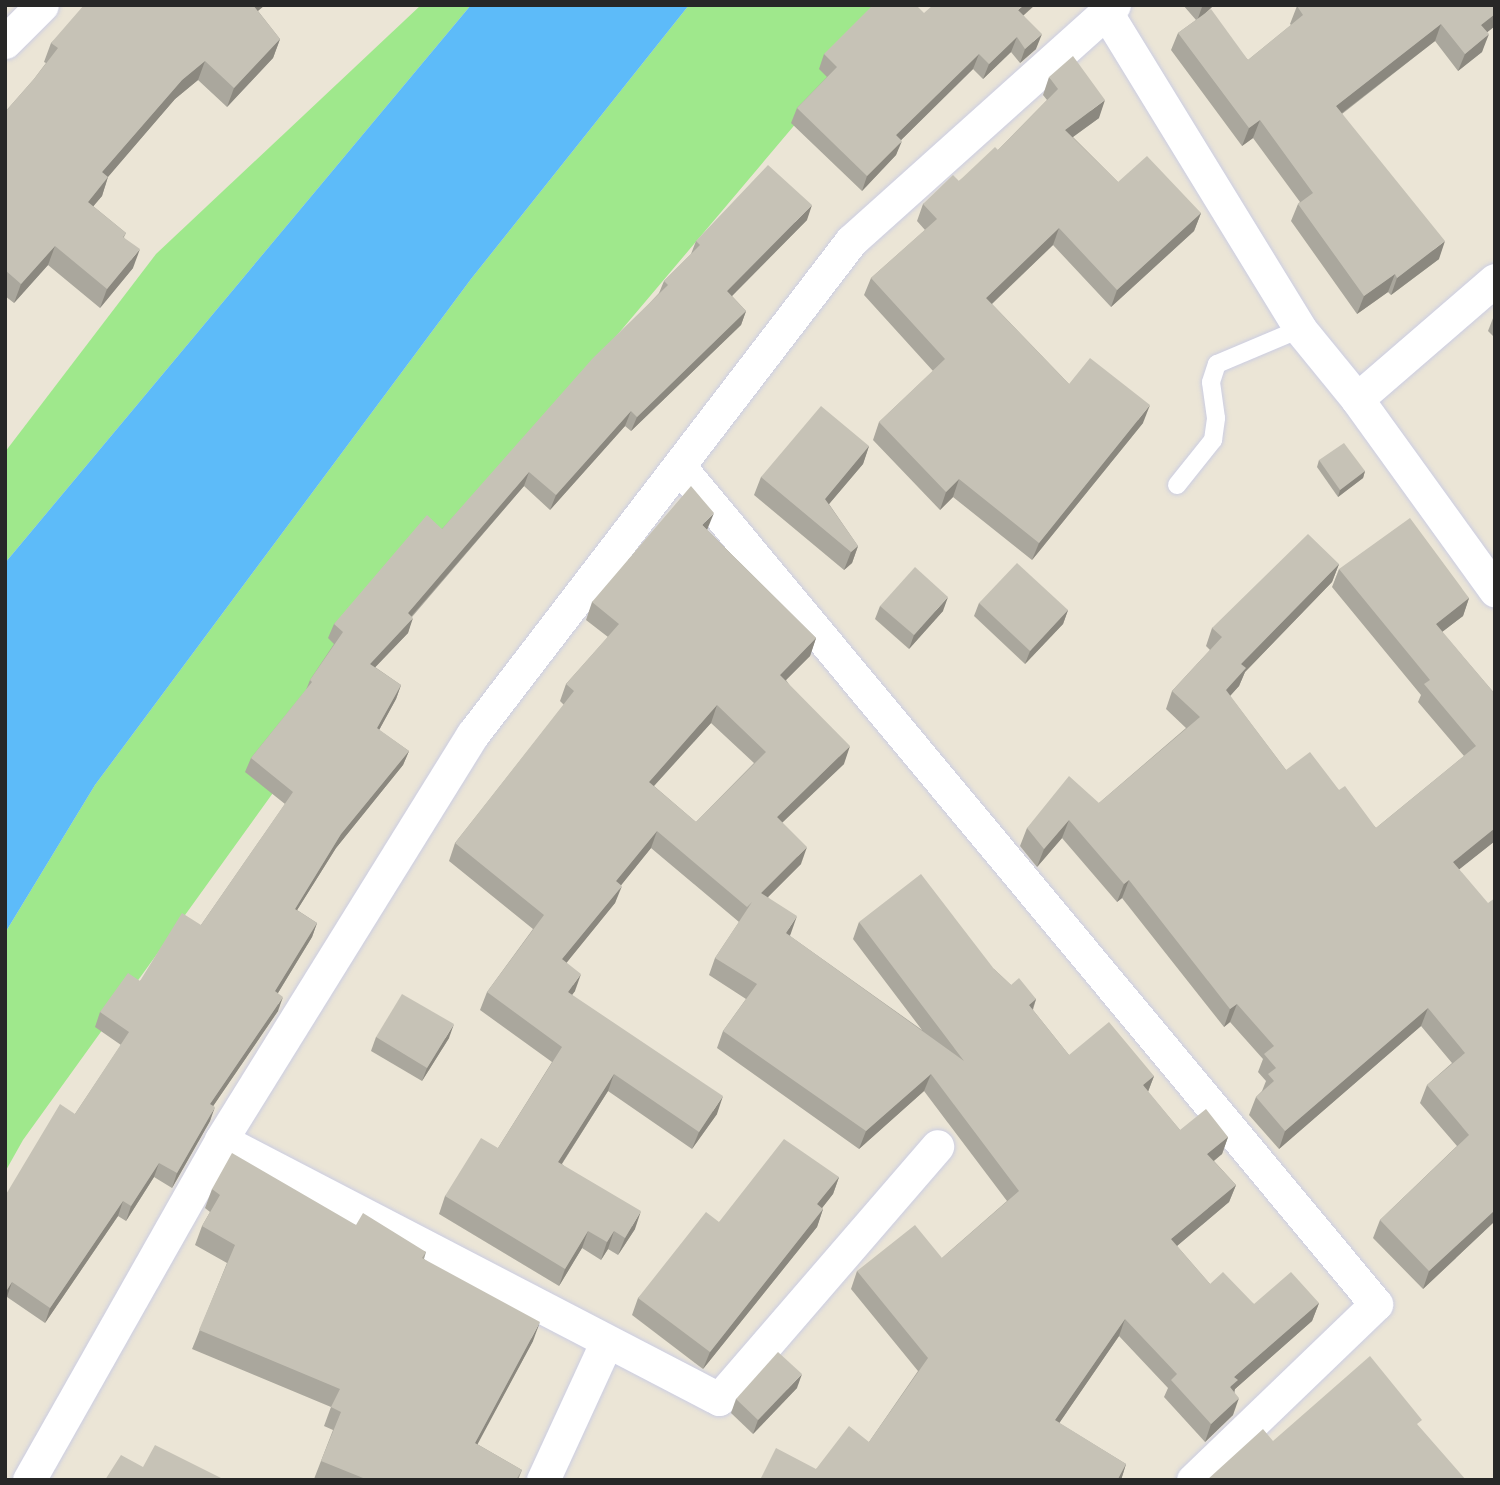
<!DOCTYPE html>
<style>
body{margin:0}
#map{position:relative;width:1500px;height:1485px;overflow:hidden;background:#ebe5d6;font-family:Rubik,sans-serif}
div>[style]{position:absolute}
.green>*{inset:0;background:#9fe88c}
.water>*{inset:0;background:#5dbbf9}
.roads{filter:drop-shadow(0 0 2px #cbcde2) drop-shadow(0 0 2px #cbcde2)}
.service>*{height:18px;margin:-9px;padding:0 9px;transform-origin:9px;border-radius:9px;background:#fff}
.minor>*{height:33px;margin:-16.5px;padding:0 16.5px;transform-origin:16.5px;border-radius:16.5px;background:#fff}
.wall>*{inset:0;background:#aaa79d}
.shaded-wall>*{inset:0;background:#8b887f}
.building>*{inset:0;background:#c6c2b6}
span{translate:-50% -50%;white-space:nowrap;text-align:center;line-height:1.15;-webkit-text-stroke:6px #fff;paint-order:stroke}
.frame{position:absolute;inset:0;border:7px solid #272727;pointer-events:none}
</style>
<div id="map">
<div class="green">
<div style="clip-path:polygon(421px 5px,471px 5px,5px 563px,5px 452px,156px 254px)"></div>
<div style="clip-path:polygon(689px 5px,896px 5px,520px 450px,23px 1140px,5px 1172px,5px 933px,95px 785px,471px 279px)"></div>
</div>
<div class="water">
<div style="clip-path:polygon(471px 5px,689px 5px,471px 279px,95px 785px,5px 933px,5px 563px)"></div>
</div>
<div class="roads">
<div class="service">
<div style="left:1177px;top:485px;width:58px;rotate:-51.3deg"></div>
<div style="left:1213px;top:440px;width:22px;rotate:-82deg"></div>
<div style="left:1216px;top:418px;width:36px;rotate:-98deg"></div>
<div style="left:1211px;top:382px;width:19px;rotate:-72deg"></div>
<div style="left:1217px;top:364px;width:90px;rotate:-22.9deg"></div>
</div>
<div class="minor">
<div style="left:1106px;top:12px;width:372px;rotate:58.5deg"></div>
<div style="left:1300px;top:329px;width:90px;rotate:50.8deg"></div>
<div style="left:1357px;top:399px;width:236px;rotate:54.2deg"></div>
<div style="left:5px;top:42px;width:52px;rotate:-45deg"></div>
<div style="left:1357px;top:399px;width:182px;rotate:-40.8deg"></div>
<div style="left:679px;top:466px;width:1090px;rotate:50.25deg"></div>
<div style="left:1376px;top:1304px;width:254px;rotate:136.1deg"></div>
<div style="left:221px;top:1140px;width:561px;rotate:27.48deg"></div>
<div style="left:719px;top:1399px;width:334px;rotate:-49.2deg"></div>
<div style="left:29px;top:1480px;width:390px;rotate:-60.5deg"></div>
<div style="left:221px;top:1140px;width:478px;rotate:-58.2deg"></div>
<div style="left:473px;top:734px;width:621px;rotate:-52.52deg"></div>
<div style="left:851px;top:241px;width:353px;rotate:-41.9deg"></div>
<div style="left:543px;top:1480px;width:151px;rotate:-65.3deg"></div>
</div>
</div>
<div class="wall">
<div style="clip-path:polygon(94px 5px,265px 5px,258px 11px,280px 39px,273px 58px,227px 107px,198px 80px,175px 99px,108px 176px,102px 196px,93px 206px,126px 233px,124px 237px,133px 268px,100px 308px,48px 265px,14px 303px,5px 296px,5px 112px,34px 79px,46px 63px,44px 62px,51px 43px)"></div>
<div style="clip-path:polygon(1183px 5px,1214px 5px,1206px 13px,1248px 60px,1291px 25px,1290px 24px,1297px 6px,1495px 5px,1495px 26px,1487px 32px,1482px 52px,1458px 71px,1435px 41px,1342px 114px,1439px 259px,1391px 295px,1388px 292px,1357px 314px,1291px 221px,1298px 204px,1300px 202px,1253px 138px,1242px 146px,1171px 50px,1178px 33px,1196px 20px)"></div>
<div style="clip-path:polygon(924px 13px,1024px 16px,1036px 49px,1020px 63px,1011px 52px,983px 79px,973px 69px,901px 140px,896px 155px,862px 191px,791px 123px,797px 108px,827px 77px,819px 69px,824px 54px)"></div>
<div style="clip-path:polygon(1049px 77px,1099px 118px,1073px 137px,1118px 182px,1201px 213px,1194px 231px,1111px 307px,1053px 245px,992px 304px,1069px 384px,1143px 423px,1032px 560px,953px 497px,940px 510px,873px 440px,879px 422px,933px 371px,864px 295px,871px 278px,925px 230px,917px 221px,923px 204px,959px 181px,998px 150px,1047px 100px,1043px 95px)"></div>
<div style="clip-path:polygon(807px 220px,732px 296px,746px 311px,741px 325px,631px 431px,625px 426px,550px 510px,524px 486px,412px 617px,408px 633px,375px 667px,401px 685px,396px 699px,379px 730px,409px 751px,403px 765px,336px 848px,297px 910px,317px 923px,312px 937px,278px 993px,278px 1011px,213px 1106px,210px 1121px,172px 1188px,154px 1177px,126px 1221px,118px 1216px,45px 1323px,7px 1297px,5px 1299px,5px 1196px,75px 1114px,121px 1045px,95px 1027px,100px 1012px,140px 981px,201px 925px,285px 804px,245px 772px,251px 758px,306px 690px,310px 680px,334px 644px,328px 638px,334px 624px,442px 529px,659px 293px,664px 281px,691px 254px,696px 241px)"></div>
<div style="clip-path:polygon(1495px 313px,1495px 338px,1488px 331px)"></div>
<div style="clip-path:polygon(869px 446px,863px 464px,829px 504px,858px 546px,852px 563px,844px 570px,754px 495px,761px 477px)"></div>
<div style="clip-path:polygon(1319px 460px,1365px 471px,1363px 478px,1338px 497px,1317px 467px)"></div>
<div style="clip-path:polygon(evenodd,707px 530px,816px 638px,810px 656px,786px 680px,844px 764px,782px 823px,801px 864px,768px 897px,791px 933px,790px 936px,922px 1030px,853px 939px,859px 922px,994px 969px,1011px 985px,1036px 999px,1033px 1010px,1069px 1055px,1154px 1076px,1148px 1092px,1180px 1130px,1228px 1137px,1222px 1154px,1214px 1161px,1236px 1185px,1229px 1202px,1177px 1246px,1210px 1284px,1254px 1304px,1319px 1303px,1312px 1321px,1235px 1389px,1233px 1415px,1205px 1442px,1164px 1397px,1168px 1388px,1119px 1336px,1059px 1423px,1126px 1464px,1121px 1480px,760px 1480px,816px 1469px,869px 1442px,918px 1371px,851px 1289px,857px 1271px,942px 1258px,1007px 1201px,924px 1091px,859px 1149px,717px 1048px,723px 1031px,746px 999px,709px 975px,715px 958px,739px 922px,651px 848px,621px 885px,615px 903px,566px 963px,575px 991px,572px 995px,717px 1114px,692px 1149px,608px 1091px,562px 1164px,635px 1229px,618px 1255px,608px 1249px,601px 1260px,582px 1248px,559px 1286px,439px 1214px,445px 1196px,498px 1148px,552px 1062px,480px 1010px,487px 992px,533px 929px,449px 861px,455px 843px,564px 705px,560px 701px,566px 684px,608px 637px,586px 620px,592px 602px,707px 530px,711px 723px,754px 763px,696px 822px,654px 786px,711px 723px)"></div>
<div style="clip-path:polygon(1339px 564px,1332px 582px,1245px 672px,1239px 686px,1230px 696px,1286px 770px,1339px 790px,1376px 828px,1464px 756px,1418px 702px,1421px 695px,1332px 587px,1339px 569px,1469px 598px,1463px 616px,1442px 632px,1495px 694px,1495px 841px,1459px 869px,1495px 1221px,1423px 1289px,1373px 1238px,1380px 1220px,1457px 1146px,1420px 1103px,1427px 1085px,1452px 1063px,1421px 1026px,1279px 1149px,1249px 1115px,1256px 1097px,1262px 1091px,1266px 1081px,1258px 1072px,1263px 1059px,1230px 1022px,1224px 1027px,1122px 898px,1117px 902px,1062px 838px,1037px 867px,1020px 846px,1027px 828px,1099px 803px,1186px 728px,1166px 709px,1172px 691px,1210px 650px,1206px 646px,1212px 628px)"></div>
<div style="clip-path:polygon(979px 603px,1068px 610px,1063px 624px,1025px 664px,974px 616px)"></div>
<div style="clip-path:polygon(880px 606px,943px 611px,909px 649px,875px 619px)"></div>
<div style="clip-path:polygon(376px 1037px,449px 1038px,422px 1081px,371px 1051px)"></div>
<div style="clip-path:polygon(839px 1177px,833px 1194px,822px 1208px,823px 1209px,817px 1227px,703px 1369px,632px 1315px,638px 1298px,719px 1222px)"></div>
<div style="clip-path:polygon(212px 1189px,356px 1225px,426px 1252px,424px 1259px,533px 1341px,477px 1444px,522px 1470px,518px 1480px,314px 1479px,333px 1430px,324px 1426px,331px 1407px,192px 1349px,227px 1263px,195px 1245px,202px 1226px,210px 1212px,205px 1208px)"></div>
<div style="clip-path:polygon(797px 1388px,753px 1434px,731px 1413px,736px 1399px)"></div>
</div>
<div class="shaded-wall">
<div style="clip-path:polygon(251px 5px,265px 5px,244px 22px)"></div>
<div style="clip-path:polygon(1024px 5px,1035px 5px,1013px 25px,1018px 10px)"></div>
<div style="clip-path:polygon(1204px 5px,1214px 5px,1197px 21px,1202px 7px)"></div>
<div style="clip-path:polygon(1495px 14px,1495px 26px,1475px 42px,1481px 25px)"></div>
<div style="clip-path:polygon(1441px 24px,1435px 41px,1329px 123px,1336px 106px)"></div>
<div style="clip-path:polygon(1042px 34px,1036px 49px,1020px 63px,1025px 49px)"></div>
<div style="clip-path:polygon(1489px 34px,1482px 52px,1458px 71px,1465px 54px)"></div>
<div style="clip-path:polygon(1017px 37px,1011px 52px,983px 79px,989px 64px)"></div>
<div style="clip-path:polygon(280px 39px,273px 58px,227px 107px,234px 88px)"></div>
<div style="clip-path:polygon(979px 54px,973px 69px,891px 150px,896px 135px)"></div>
<div style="clip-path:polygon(205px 61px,198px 80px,175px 99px,96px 191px,102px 172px,182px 80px)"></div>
<div style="clip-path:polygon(1105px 100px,1099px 118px,1059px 147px,1065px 130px)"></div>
<div style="clip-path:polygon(1260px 120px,1253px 138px,1242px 146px,1249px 128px)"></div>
<div style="clip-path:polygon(902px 141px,896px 155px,862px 191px,867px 176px)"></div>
<div style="clip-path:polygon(108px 177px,102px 196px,81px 221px,88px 202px)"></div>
<div style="clip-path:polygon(812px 205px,807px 220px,722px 306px,727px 291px)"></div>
<div style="clip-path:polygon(1201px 213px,1194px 231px,1111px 307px,1117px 290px)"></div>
<div style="clip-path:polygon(1059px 228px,1053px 245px,980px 315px,986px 298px)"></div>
<div style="clip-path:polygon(1445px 241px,1439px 259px,1391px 295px,1397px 278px)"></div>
<div style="clip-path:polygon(55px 246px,48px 265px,14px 303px,21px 284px)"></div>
<div style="clip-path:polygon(140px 249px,133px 268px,100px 308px,107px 289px)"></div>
<div style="clip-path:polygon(1395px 274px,1388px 292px,1357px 314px,1364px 296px)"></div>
<div style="clip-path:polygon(746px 311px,741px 325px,631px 431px,637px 417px)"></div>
<div style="clip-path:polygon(1150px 405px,1143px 423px,1032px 560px,1039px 543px)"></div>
<div style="clip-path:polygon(631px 411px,625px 426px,550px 510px,556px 495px)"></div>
<div style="clip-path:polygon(869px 446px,863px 464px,818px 517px,825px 499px)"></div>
<div style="clip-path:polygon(1365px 471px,1363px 478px,1338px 497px,1340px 490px)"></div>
<div style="clip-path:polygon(529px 472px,524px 486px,402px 627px,408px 613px)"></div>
<div style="clip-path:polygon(959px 479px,953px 497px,940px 510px,946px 492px)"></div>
<div style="clip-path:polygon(714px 513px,707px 530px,702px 525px)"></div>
<div style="clip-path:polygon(858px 546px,852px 563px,844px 570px,851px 552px)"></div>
<div style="clip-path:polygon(1339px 564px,1332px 582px,1245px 672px,1239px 686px,1219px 708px,1226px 690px,1241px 664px)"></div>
<div style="clip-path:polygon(948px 597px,943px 611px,909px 649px,914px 635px)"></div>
<div style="clip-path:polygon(1469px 598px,1463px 616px,1429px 642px,1436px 624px)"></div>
<div style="clip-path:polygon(1068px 610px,1063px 624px,1025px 664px,1030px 651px)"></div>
<div style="clip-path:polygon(413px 618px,408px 633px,365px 678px,370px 664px)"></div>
<div style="clip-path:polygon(816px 638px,810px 656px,774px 692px,780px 675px)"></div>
<div style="clip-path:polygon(401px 685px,396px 699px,372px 743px,377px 728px)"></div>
<div style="clip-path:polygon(717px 705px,711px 723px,642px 799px,649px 782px)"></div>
<div style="clip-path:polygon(850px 746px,844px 764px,770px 834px,777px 817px)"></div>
<div style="clip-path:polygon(409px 751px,403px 765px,336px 848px,289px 923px,295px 909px,341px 834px)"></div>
<div style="clip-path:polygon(1069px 820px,1062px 838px,1037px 867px,1044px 849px)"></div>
<div style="clip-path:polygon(1495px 828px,1495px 841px,1446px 880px,1453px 862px)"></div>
<div style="clip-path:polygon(657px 831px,651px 848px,610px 899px,616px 881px)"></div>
<div style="clip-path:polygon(807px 847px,801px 864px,755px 910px,761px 893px)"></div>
<div style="clip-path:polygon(1129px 880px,1122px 898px,1117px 902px,1124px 884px)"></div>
<div style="clip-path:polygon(622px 886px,615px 903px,555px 977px,562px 959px)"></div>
<div style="clip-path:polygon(797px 916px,791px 933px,780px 951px,786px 933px)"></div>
<div style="clip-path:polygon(317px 923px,312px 937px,270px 1006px,275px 991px)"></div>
<div style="clip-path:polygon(581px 974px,575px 991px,561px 1009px,568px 992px)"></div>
<div style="clip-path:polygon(283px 997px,278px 1011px,205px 1118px,210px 1104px)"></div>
<div style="clip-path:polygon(1036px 999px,1030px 1016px,1029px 1005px)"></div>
<div style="clip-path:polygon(1237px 1004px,1230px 1022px,1224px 1027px,1230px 1009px)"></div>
<div style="clip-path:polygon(1428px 1008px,1421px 1026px,1279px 1149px,1285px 1131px)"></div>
<div style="clip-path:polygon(454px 1024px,449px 1038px,422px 1081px,427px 1068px)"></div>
<div style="clip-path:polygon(614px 1074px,608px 1091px,552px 1179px,558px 1162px)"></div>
<div style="clip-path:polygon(931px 1074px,924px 1091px,859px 1149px,866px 1131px)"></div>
<div style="clip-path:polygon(1154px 1076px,1147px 1094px,1143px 1085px)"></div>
<div style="clip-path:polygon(723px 1096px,717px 1114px,692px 1149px,699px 1132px)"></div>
<div style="clip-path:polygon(215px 1107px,210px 1121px,172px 1188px,177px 1173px)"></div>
<div style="clip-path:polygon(1228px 1137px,1222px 1154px,1201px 1171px,1207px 1154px)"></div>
<div style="clip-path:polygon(159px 1163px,154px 1177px,126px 1221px,131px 1206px)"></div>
<div style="clip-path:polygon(839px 1177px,833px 1194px,811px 1222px,817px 1204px)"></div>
<div style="clip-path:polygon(1236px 1185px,1229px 1202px,1165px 1256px,1171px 1239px)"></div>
<div style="clip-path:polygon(123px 1201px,118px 1216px,45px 1323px,50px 1308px)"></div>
<div style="clip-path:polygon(823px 1209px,817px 1227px,703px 1369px,710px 1352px)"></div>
<div style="clip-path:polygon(1495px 1210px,1495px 1221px,1423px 1289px,1429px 1271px)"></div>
<div style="clip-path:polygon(641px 1211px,635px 1229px,618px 1255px,625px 1238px)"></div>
<div style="clip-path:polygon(588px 1231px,582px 1248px,559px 1286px,565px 1269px)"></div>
<div style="clip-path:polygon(614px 1231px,608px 1249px,601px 1260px,607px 1242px)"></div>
<div style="clip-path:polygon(12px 1282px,7px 1297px,5px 1299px,5px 1293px)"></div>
<div style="clip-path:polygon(1319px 1303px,1312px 1321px,1235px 1389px,1231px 1398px,1224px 1405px,1234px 1377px)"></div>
<div style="clip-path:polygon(1125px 1319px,1119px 1336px,1049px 1438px,1055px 1420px)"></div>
<div style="clip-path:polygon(540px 1322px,533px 1341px,468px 1462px,475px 1443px)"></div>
<div style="clip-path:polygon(802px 1374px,797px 1388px,753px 1434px,758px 1420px)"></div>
<div style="clip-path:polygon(1239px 1398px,1233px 1415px,1205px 1442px,1211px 1424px)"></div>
<div style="clip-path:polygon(1126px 1464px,1121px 1480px,1117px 1480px)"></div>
</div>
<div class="building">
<div style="clip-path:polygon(84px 5px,90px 5px,92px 7px,94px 5px,253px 5px,280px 39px,234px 88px,205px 61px,182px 80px,102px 172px,108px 177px,88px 202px,126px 233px,123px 237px,140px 249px,107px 289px,55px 246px,21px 284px,5px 270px,5px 112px,34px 79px,58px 48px,51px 43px)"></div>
<div style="clip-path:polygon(873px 5px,916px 5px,924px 13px,933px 5px,1024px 5px,1018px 10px,1042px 34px,1025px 49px,1017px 37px,989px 64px,979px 54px,896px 135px,902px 141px,867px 176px,797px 108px,837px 67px,824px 54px)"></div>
<div style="clip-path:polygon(1298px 5px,1495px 5px,1495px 14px,1481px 25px,1489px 34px,1465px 54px,1441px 24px,1336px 106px,1445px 241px,1397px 278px,1395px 274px,1364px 296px,1298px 204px,1313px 193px,1260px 120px,1249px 128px,1178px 33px,1211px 9px,1248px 60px,1303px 15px,1297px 6px)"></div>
<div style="clip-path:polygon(1073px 56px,1105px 100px,1065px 130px,1118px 182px,1147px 156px,1201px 213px,1117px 290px,1059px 228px,986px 298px,1069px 384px,1090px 358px,1150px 405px,1039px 543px,959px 479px,946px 492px,879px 422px,945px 359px,871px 278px,937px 219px,923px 204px,953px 175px,959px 181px,995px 147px,998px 150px,1058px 89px,1049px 77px)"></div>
<div style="clip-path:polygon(768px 165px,812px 205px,727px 291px,746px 311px,637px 417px,631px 411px,556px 495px,529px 472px,408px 613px,413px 618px,370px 664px,401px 685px,377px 728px,409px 751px,341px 834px,295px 909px,317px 923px,275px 991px,283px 997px,210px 1104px,215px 1107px,177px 1173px,159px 1163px,131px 1206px,123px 1201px,50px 1308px,12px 1282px,5px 1293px,5px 1196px,60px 1104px,75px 1114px,129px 1032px,100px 1012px,128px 973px,140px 981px,182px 913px,201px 925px,293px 792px,251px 758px,312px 682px,310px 680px,343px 632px,334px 624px,427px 515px,442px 529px,593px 358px,668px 285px,664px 281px,700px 245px,696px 241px)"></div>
<div style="clip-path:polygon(821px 406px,869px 446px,825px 499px,858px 546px,851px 552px,761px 477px)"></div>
<div style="clip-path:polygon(1344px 443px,1365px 471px,1340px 490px,1319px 460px)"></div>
<div style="clip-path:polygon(evenodd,691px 486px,714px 513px,702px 525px,816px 638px,780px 675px,850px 746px,777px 817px,807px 847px,761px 893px,797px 916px,786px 933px,964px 1061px,859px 922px,921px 874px,994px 969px,1011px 985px,1019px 978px,1036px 999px,1029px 1005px,1069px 1055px,1109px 1022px,1154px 1076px,1143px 1085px,1180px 1130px,1206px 1109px,1228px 1137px,1207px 1154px,1236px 1185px,1171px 1239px,1210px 1284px,1223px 1272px,1254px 1304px,1291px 1272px,1319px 1303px,1234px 1377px,1238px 1380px,1230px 1387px,1239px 1398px,1211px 1424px,1171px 1380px,1177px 1374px,1125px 1319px,1055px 1420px,1126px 1464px,1118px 1479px,1120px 1480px,760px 1480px,776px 1448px,816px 1469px,849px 1426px,869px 1442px,928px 1358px,857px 1271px,915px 1225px,942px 1258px,1019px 1191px,931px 1074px,866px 1131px,723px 1031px,757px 984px,715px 958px,752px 902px,747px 907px,657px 831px,616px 881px,622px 886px,562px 959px,581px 974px,568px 992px,723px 1096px,699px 1132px,614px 1074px,558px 1162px,641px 1211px,625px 1238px,614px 1231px,607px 1242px,588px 1231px,565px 1269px,445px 1196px,481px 1138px,498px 1148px,562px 1047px,487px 992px,544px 915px,455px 843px,574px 691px,566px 684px,619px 624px,592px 602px,691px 486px,717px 705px,766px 752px,696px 822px,649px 782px,717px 705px)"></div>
<div style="clip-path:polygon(1410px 518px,1469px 598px,1436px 624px,1495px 694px,1495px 828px,1453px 862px,1488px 903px,1495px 898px,1495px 1210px,1429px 1271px,1380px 1220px,1469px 1135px,1427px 1085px,1465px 1053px,1428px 1008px,1285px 1131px,1256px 1097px,1274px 1081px,1268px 1074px,1276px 1068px,1264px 1054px,1274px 1046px,1237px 1004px,1230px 1009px,1129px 880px,1124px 884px,1069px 820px,1044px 849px,1027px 828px,1069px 776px,1099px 803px,1200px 717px,1172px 691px,1222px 637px,1212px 628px,1308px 534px,1339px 564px,1241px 664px,1246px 668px,1226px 690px,1286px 770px,1310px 752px,1339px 790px,1345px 786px,1376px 828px,1476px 746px,1424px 684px,1430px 680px,1339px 569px)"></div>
<div style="clip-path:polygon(1017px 563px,1068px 610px,1030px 651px,979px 603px)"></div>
<div style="clip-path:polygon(915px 567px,948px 597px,914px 635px,880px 606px)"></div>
<div style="clip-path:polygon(402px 994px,454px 1024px,427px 1068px,376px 1037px)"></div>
<div style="clip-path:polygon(784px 1139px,839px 1177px,817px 1204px,823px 1209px,710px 1352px,638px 1298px,706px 1212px,719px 1222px)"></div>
<div style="clip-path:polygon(232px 1153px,356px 1225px,363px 1213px,426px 1252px,422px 1258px,540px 1322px,475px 1443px,522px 1470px,516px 1480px,368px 1480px,321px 1461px,341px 1412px,331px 1407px,340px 1389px,199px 1330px,235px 1245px,202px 1226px,220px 1195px,212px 1189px)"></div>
<div style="clip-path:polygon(778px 1352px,802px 1374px,758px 1420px,736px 1399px)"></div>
<div style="clip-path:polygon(1370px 1356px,1422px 1420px,1417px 1424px,1466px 1480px,1207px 1480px,1263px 1429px,1273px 1441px)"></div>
<div style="clip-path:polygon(155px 1445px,225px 1480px,105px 1480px,121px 1455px,143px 1467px)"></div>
</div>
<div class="frame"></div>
</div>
